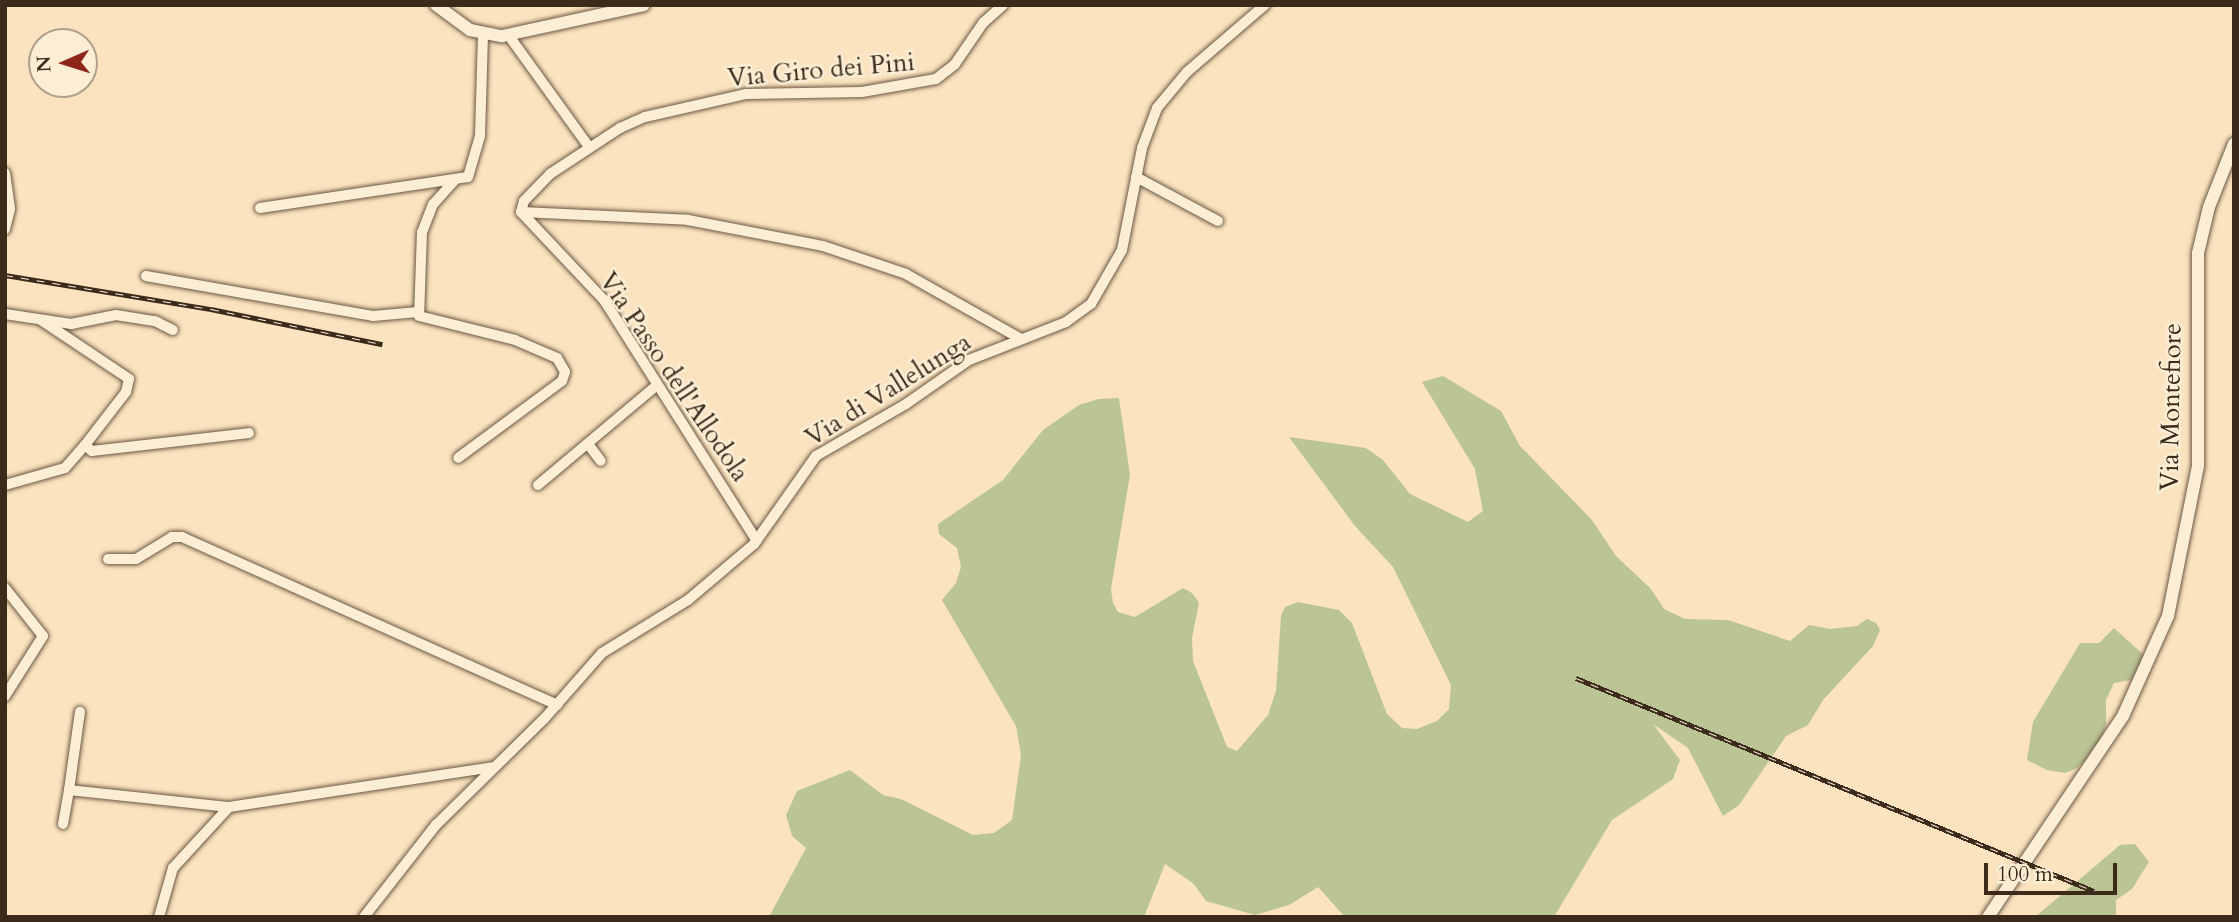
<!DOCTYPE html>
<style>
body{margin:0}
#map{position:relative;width:2239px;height:922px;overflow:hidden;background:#fae3be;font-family:Cardo,serif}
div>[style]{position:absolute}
.green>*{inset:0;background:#bac494}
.roads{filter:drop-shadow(0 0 2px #6c5844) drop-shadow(0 0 2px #6c5844)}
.minor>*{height:10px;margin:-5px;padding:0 5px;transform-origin:5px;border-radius:5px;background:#fcedd5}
.secondary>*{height:12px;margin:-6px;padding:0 6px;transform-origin:6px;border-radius:6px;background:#fcedd5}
.rail>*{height:5px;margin-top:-2.5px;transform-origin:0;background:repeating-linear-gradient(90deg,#fcedd5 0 8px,#3c2a1b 0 16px);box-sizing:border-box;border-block:2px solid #3c2a1b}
span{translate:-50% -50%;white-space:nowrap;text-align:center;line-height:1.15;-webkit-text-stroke:5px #fcedd5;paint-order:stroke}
.street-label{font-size:26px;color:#3c2a1b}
.frame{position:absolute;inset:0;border:7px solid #3c2a1b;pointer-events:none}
.north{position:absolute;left:28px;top:28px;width:70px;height:70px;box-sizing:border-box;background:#fcedd5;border:2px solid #af9f8b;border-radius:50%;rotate:267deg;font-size:19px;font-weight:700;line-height:28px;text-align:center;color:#3c2a1b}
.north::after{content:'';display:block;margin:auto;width:24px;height:32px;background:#8f2418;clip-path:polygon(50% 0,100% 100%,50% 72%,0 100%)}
.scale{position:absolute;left:1984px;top:863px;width:133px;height:32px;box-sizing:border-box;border:4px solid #3c2a1b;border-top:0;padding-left:9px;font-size:21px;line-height:24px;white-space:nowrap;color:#3c2a1b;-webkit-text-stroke:5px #fcedd5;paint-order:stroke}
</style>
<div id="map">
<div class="green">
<div style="clip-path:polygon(1443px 376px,1501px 411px,1520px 446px,1592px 520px,1616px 556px,1651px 589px,1664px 609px,1685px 619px,1728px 620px,1790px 641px,1809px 625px,1830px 629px,1857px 626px,1867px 619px,1876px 623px,1880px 630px,1873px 646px,1823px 700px,1808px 725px,1786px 736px,1739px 805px,1723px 816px,1688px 748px,1653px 724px,1680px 760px,1673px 779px,1612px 820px,1554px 917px,1345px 917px,1318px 887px,1289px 905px,1255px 915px,1206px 901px,1194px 884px,1165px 864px,1144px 917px,769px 917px,806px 848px,792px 836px,786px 815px,797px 791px,850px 770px,883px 795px,901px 799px,973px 835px,994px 833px,1012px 820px,1021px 755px,1016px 726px,942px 600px,956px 583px,961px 567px,957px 548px,939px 534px,938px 524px,1003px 480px,1043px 430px,1079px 405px,1099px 399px,1119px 398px,1130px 475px,1111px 589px,1113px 603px,1118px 612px,1135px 617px,1183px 588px,1192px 593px,1199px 603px,1192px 638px,1193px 661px,1227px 747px,1237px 751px,1268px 715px,1276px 691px,1281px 616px,1285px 607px,1298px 602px,1339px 610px,1352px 623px,1387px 714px,1402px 728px,1417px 729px,1437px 721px,1449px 709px,1451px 685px,1393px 567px,1355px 526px,1289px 437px,1366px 448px,1383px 460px,1410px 494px,1468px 522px,1483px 511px,1475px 469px,1422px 382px)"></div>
<div style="clip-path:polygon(2114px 628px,2146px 657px,2131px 680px,2114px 683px,2106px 700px,2106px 724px,2099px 748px,2077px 768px,2065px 773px,2047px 770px,2027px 760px,2033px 722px,2080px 643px,2099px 643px)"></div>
<div style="clip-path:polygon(2135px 844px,2149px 862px,2132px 889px,2116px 900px,2116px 917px,2035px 917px,2120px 845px)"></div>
</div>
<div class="roads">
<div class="minor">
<div style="left:509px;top:36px;width:137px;rotate:54.2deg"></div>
<div style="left:5px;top:173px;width:36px;rotate:82deg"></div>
<div style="left:10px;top:209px;width:21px;rotate:104deg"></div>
<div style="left:1136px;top:177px;width:93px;rotate:28.2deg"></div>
<div style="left:454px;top:181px;width:31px;rotate:132deg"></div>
<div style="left:433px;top:204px;width:30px;rotate:111deg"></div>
<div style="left:422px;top:232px;width:84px;rotate:92deg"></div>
<div style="left:419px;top:316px;width:99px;rotate:14deg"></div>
<div style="left:515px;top:340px;width:46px;rotate:23.2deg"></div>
<div style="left:557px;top:358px;width:16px;rotate:60deg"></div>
<div style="left:565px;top:372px;width:9px;rotate:108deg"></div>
<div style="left:562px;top:381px;width:129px;rotate:143.5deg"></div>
<div style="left:260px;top:208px;width:210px;rotate:-8.5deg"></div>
<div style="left:468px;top:177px;width:43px;rotate:-73.7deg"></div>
<div style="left:480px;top:136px;width:102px;rotate:-88.3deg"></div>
<div style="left:521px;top:212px;width:11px;rotate:-75deg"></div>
<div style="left:524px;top:201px;width:37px;rotate:-46deg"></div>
<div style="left:550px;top:174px;width:84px;rotate:-33.3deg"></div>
<div style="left:620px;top:128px;width:27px;rotate:-24deg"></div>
<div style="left:645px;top:117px;width:104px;rotate:-12.8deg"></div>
<div style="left:746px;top:94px;width:116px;rotate:-1deg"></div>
<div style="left:862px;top:92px;width:75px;rotate:-10deg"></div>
<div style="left:936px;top:79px;width:24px;rotate:-38deg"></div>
<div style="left:955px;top:64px;width:50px;rotate:-55.7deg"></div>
<div style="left:983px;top:23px;width:27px;rotate:-42deg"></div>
<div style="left:521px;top:212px;width:167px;rotate:2.7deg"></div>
<div style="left:688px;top:220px;width:137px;rotate:10.9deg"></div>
<div style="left:823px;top:246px;width:88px;rotate:18.6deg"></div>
<div style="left:906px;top:274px;width:132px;rotate:29.5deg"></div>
<div style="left:521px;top:212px;width:121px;rotate:46.7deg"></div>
<div style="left:604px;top:300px;width:285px;rotate:57.6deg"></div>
<div style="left:146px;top:276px;width:230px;rotate:10deg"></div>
<div style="left:373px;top:316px;width:45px;rotate:-5.1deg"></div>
<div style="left:5px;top:314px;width:67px;rotate:8.6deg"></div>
<div style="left:71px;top:324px;width:46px;rotate:-11.3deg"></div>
<div style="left:116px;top:315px;width:39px;rotate:9deg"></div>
<div style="left:155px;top:321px;width:20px;rotate:27deg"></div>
<div style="left:41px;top:320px;width:106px;rotate:33.8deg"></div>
<div style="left:129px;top:379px;width:13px;rotate:103deg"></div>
<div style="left:126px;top:392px;width:67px;rotate:127.7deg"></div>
<div style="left:85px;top:445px;width:9px;rotate:41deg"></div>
<div style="left:92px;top:451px;width:158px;rotate:-6.5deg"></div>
<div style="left:588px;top:444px;width:21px;rotate:53deg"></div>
<div style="left:5px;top:485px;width:62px;rotate:-15.8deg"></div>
<div style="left:65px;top:468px;width:30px;rotate:-49deg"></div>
<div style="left:538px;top:485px;width:154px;rotate:-40deg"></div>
<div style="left:108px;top:559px;width:28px"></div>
<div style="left:136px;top:559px;width:42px;rotate:-31.4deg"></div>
<div style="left:172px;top:537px;width:10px"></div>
<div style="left:182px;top:537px;width:411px;rotate:24.1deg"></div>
<div style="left:5px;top:588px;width:61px;rotate:51.6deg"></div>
<div style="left:43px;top:636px;width:71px;rotate:122.3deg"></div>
<div style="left:69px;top:790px;width:79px;rotate:-82deg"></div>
<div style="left:63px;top:824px;width:35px;rotate:-80deg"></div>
<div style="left:69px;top:790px;width:161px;rotate:6.1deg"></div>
<div style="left:159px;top:917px;width:51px;rotate:-74.1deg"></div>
<div style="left:173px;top:868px;width:83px;rotate:-47.4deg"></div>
<div style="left:229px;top:807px;width:267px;rotate:-8.6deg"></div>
<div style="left:364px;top:917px;width:117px;rotate:-52deg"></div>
<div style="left:436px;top:825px;width:151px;rotate:-44.5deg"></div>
<div style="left:544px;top:719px;width:88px;rotate:-48.7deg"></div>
<div style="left:602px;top:653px;width:101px;rotate:-31.6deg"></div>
<div style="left:688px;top:600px;width:87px;rotate:-40.3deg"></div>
<div style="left:754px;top:544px;width:108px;rotate:-54.8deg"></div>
<div style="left:816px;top:456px;width:104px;rotate:-30deg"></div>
<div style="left:906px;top:404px;width:77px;rotate:-34.9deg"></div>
<div style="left:969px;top:360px;width:104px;rotate:-21.4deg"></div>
<div style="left:1066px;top:322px;width:31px;rotate:-36deg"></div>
<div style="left:1091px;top:304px;width:62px;rotate:-60.1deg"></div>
<div style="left:1122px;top:250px;width:104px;rotate:-78.9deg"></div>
<div style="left:1142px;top:148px;width:43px;rotate:-69.4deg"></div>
<div style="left:1157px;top:108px;width:47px;rotate:-50.2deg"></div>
<div style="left:1187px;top:72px;width:103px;rotate:-40.7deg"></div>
</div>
<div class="secondary">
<div style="left:436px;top:5px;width:42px;rotate:36.3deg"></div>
<div style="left:470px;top:30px;width:33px;rotate:11deg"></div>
<div style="left:502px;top:36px;width:145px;rotate:-12.3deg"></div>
<div style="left:1988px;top:917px;width:242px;rotate:-56.1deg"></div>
<div style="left:2123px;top:716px;width:110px;rotate:-65.8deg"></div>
<div style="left:2168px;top:616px;width:153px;rotate:-78.7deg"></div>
<div style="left:2198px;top:466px;width:213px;rotate:-90deg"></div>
<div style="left:2198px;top:253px;width:47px;rotate:-76.6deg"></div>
<div style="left:2209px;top:207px;width:68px;rotate:-68.4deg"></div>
</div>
</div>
<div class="rail">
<div style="left:5px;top:275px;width:209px;rotate:9.4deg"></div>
<div style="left:211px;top:309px;width:175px;rotate:11.6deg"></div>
<div style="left:1576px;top:678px;width:560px;rotate:22.35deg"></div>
</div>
<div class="street-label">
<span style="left:821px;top:70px;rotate:-5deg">Via Giro dei Pini</span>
<span style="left:674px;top:377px;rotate:56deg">Via Passo dell'Allodola</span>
<span style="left:888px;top:390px;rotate:-32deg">Via di Vallelunga</span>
<span style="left:2171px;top:407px;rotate:-89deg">Via Montefiore</span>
</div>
<div class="frame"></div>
<div class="north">N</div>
<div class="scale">100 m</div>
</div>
